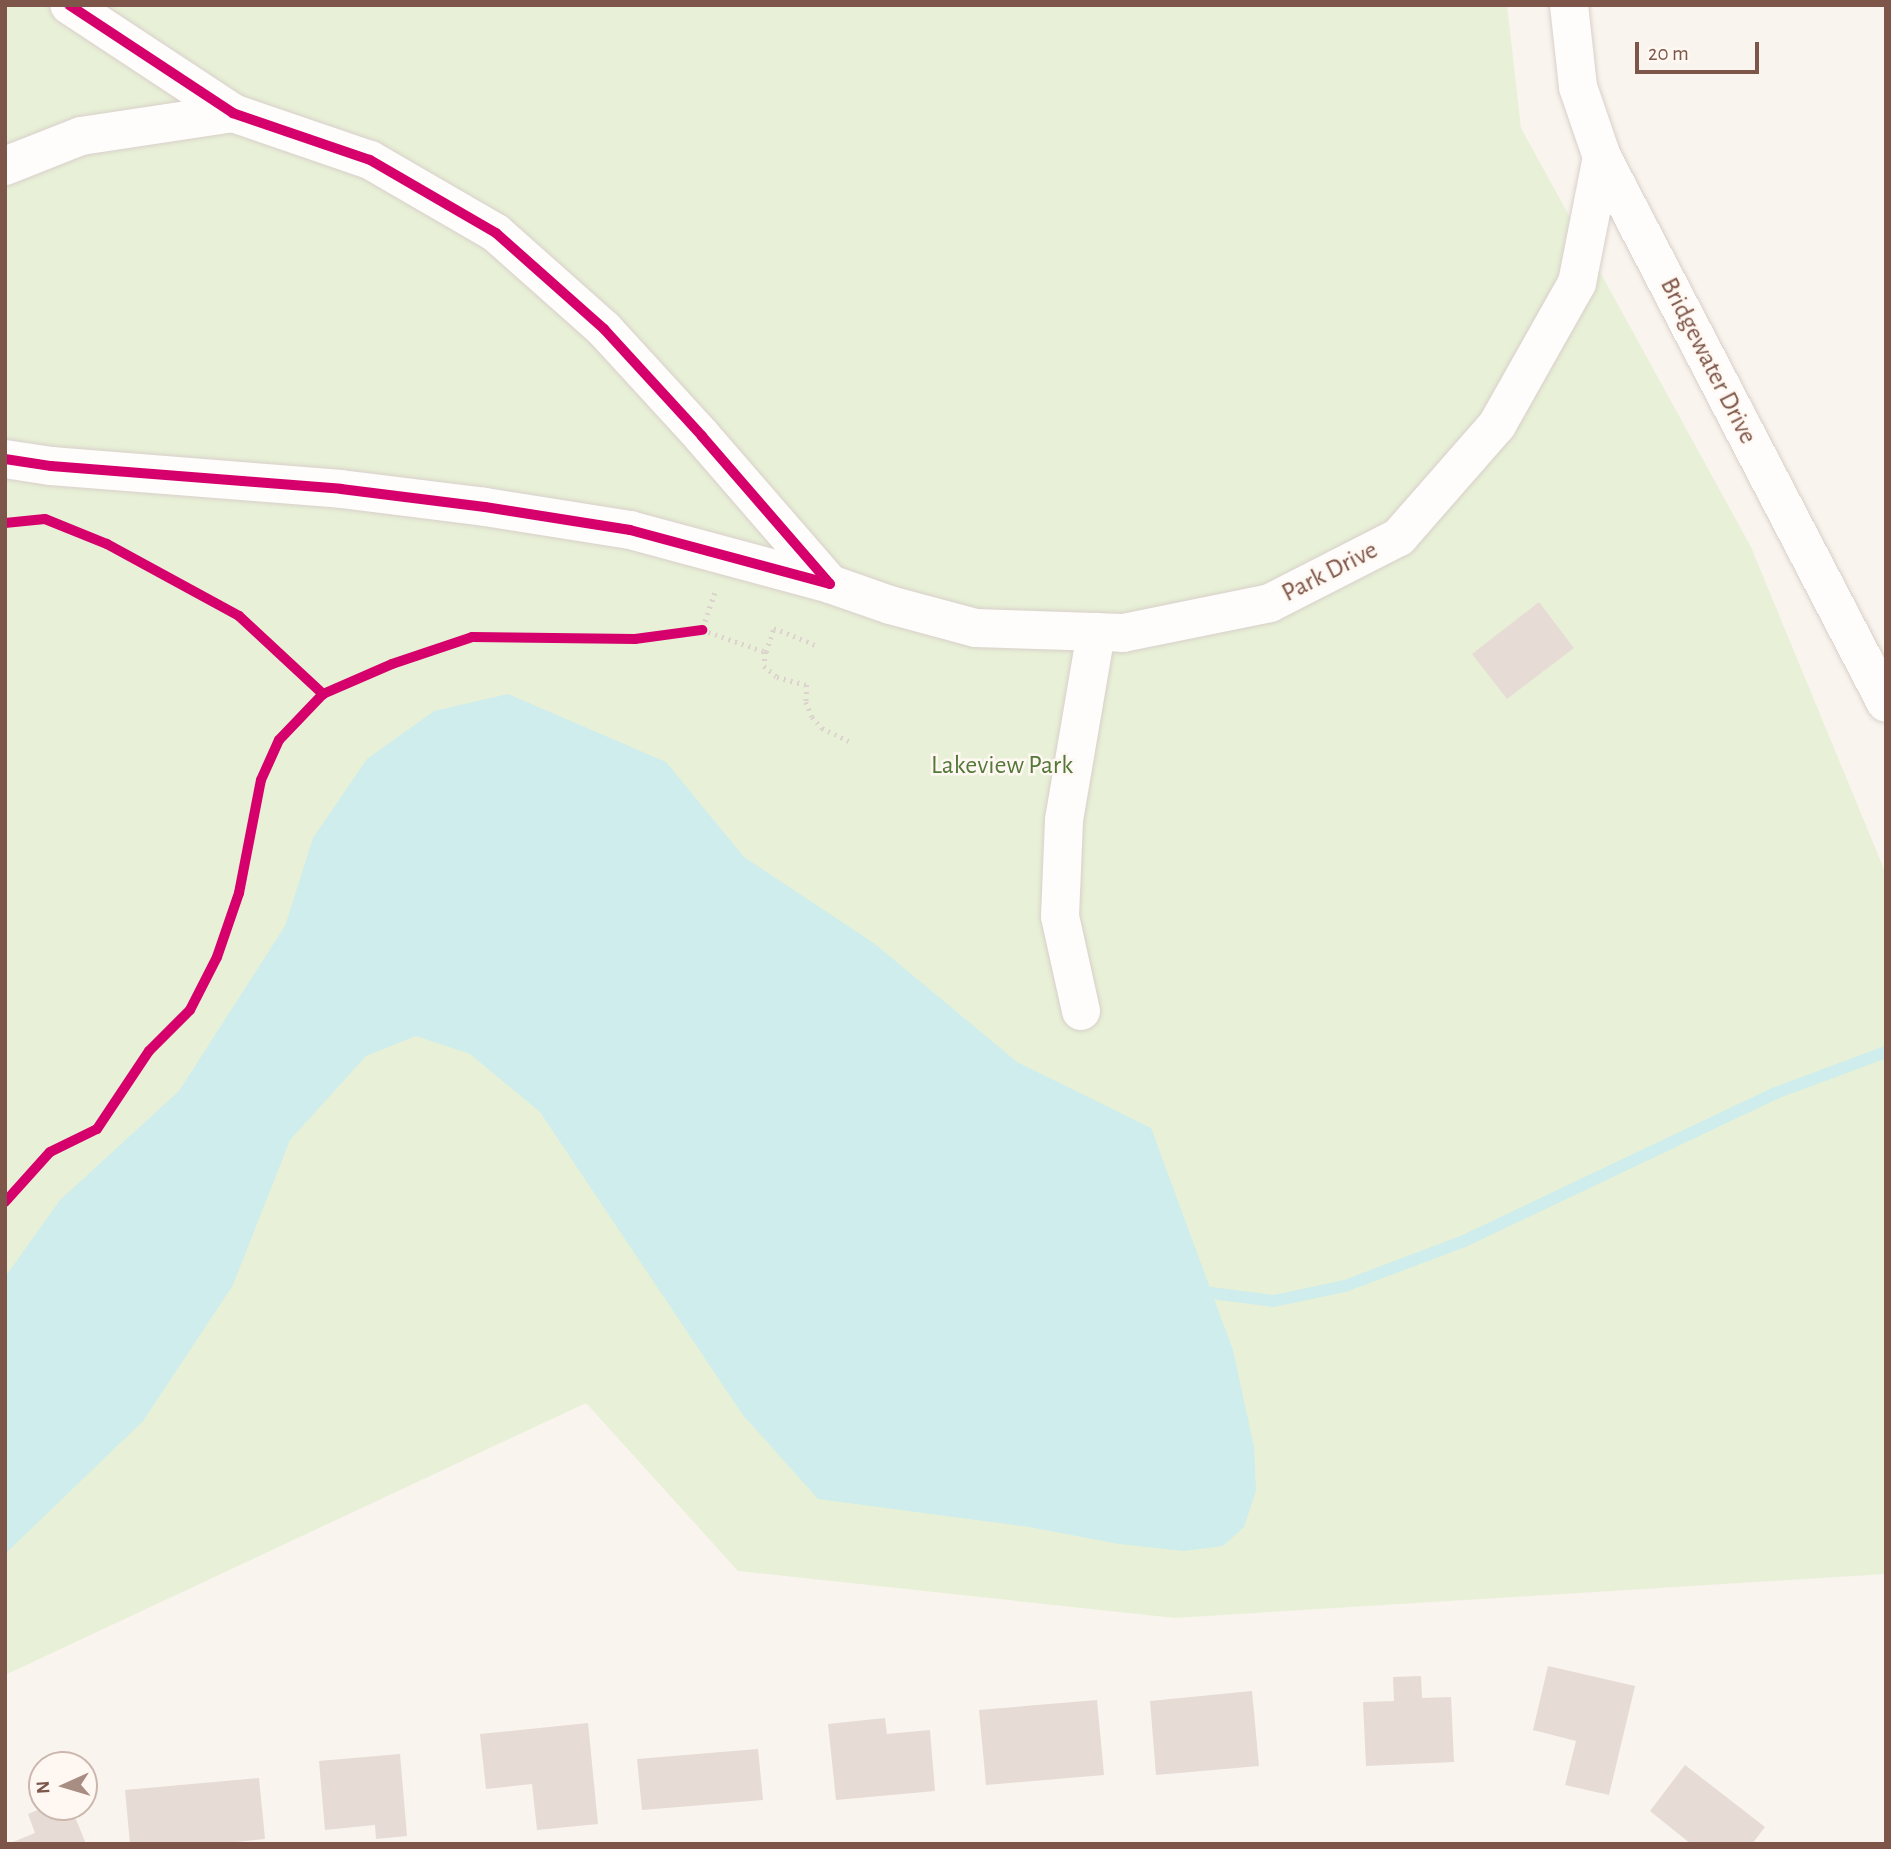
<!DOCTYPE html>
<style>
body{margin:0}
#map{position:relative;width:1891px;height:1849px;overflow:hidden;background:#f9f4ee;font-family:"Alegreya Sans",sans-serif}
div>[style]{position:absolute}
.green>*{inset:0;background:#e8f1d7}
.water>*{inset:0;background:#ceedec}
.stream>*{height:12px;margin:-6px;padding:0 6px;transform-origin:6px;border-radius:6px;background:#ceedec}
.building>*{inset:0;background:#e6dbd5}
.path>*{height:4.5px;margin-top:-2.25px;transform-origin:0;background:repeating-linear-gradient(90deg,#dcd2ce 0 2px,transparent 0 7px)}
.roads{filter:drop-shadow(0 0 2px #d9cfca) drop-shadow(0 0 2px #d9cfca)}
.minor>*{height:38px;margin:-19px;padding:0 19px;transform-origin:19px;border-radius:19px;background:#fefdfc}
.cycleway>*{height:10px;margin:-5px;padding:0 5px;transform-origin:5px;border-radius:5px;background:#d6006c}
span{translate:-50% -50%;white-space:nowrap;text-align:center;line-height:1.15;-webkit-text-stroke:5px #fff8f2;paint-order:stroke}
.street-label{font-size:26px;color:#7d5549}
.park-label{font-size:26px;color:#54773a}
.frame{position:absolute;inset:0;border:7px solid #7d5549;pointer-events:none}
.north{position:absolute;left:28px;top:1751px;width:70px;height:70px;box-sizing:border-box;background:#fff8f2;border:2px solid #cbb7ae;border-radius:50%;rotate:266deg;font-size:19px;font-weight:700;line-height:28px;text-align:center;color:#7d5549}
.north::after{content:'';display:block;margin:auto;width:24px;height:32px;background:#a88d83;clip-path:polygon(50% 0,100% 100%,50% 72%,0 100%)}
.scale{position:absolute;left:1635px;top:42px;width:124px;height:32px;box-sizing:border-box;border:4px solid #7d5549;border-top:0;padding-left:9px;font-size:21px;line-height:24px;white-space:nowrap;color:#7d5549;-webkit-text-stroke:5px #fff8f2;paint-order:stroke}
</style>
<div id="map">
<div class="green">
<div style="clip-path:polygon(5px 5px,1507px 5px,1521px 128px,1751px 547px,1886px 874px,1886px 1574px,1175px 1618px,738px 1571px,586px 1403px,5px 1675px)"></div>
</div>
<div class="water">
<div style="clip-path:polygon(508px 694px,666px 762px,744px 857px,875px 944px,1017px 1062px,1151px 1128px,1233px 1350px,1254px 1447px,1256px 1491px,1244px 1527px,1223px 1546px,1184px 1551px,1119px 1544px,1029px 1527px,818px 1499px,742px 1414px,540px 1112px,470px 1054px,416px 1036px,366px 1056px,290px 1140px,233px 1285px,143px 1421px,5px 1554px,5px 1277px,60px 1200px,179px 1091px,285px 926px,313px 838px,367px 759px,434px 711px)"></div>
</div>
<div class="stream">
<div style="left:1211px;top:1293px;width:64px;rotate:7.2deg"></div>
<div style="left:1274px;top:1301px;width:73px;rotate:-11.9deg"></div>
<div style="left:1345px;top:1286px;width:127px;rotate:-20.7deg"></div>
<div style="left:1464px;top:1241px;width:345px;rotate:-25.4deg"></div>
<div style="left:1776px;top:1093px;width:117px;rotate:-20.4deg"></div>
</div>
<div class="building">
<div style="clip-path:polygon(1539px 602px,1574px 648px,1507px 699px,1472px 654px)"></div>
<div style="clip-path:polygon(1548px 1666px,1635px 1686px,1609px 1795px,1565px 1785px,1576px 1741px,1533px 1730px)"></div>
<div style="clip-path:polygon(1421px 1676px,1422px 1698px,1451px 1697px,1454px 1762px,1366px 1766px,1363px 1702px,1394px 1701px,1393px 1677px)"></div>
<div style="clip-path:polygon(1252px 1691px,1259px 1766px,1156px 1775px,1150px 1701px)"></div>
<div style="clip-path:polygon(1097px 1700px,1104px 1775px,986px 1785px,979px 1710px)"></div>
<div style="clip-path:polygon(885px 1718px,887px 1734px,930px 1730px,935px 1791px,836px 1800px,828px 1724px)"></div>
<div style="clip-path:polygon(588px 1723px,598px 1824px,537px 1830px,532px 1784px,486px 1789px,480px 1734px)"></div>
<div style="clip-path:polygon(758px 1749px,763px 1800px,642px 1810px,637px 1759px)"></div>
<div style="clip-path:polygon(400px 1754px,407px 1836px,376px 1839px,375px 1825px,325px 1830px,319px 1761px)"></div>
<div style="clip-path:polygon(1685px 1765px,1765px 1827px,1752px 1844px,1691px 1844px,1650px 1811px)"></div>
<div style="clip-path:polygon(259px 1778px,265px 1839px,215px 1844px,130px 1844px,125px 1790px)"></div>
<div style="clip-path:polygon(45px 1807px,71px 1807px,86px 1844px,8px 1844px,35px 1833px,28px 1814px)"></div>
</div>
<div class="path">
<div style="left:715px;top:593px;width:39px;rotate:109deg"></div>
<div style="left:702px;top:630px;width:68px;rotate:19deg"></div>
<div style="left:766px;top:652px;width:14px;rotate:98deg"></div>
<div style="left:764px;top:666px;width:17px;rotate:40deg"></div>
<div style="left:777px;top:677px;width:31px;rotate:15deg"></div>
<div style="left:807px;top:685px;width:17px;rotate:93deg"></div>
<div style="left:806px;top:702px;width:16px;rotate:68deg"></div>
<div style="left:812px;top:717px;width:15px;rotate:48deg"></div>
<div style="left:822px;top:728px;width:30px;rotate:26deg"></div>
<div style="left:766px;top:652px;width:25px;rotate:-72deg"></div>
<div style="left:774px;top:628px;width:48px;rotate:22.2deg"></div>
</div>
<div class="roads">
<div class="minor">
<div style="left:1569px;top:5px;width:82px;rotate:83.7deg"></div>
<div style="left:1578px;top:87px;width:74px;rotate:71.1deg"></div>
<div style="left:1602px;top:157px;width:615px;rotate:62.52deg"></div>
<div style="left:5px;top:166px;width:82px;rotate:-21.5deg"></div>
<div style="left:81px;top:136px;width:154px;rotate:-8.6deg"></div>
<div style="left:5px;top:459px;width:47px;rotate:8.7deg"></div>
<div style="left:51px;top:466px;width:291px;rotate:4.5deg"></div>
<div style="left:341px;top:489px;width:145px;rotate:7.1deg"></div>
<div style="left:485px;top:507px;width:147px;rotate:9deg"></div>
<div style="left:630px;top:530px;width:207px;rotate:15.1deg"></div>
<div style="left:830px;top:584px;width:196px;rotate:-130.9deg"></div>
<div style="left:702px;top:436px;width:145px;rotate:-132.5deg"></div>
<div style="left:604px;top:329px;width:144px;rotate:-138.4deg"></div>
<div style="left:496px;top:233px;width:146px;rotate:-149.9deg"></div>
<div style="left:370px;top:160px;width:145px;rotate:-161.1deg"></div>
<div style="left:233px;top:113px;width:196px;rotate:-146.6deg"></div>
<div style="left:830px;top:584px;width:64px;rotate:19.3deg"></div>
<div style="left:890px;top:605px;width:89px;rotate:15deg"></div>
<div style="left:976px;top:628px;width:147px;rotate:1.9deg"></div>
<div style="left:1123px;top:633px;width:150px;rotate:-11.5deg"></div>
<div style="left:1270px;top:603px;width:145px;rotate:-27.1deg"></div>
<div style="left:1399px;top:537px;width:149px;rotate:-48.8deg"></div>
<div style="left:1497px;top:425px;width:163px;rotate:-60.6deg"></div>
<div style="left:1577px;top:283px;width:128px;rotate:-78.8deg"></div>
<div style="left:1081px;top:1011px;width:97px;rotate:-102.5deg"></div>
<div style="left:1060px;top:916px;width:96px;rotate:-87.6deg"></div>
<div style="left:1064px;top:820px;width:191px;rotate:-80.3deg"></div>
</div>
</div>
<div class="cycleway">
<div style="left:5px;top:459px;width:47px;rotate:8.7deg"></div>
<div style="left:51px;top:466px;width:291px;rotate:4.5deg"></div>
<div style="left:341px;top:489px;width:145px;rotate:7.1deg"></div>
<div style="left:485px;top:507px;width:147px;rotate:9deg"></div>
<div style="left:630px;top:530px;width:207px;rotate:15.1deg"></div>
<div style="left:830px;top:584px;width:196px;rotate:-130.9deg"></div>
<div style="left:702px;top:436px;width:145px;rotate:-132.5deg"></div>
<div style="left:604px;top:329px;width:144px;rotate:-138.4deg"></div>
<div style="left:496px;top:233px;width:146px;rotate:-149.9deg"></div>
<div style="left:370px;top:160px;width:145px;rotate:-161.1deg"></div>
<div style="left:233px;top:113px;width:196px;rotate:-146.6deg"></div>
<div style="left:5px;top:523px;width:40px;rotate:-5.7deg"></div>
<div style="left:45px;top:519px;width:67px;rotate:22deg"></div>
<div style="left:107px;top:544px;width:150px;rotate:28.6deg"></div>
<div style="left:239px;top:616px;width:115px;rotate:42.9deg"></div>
<div style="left:5px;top:1202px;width:67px;rotate:-48deg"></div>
<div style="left:50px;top:1152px;width:52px;rotate:-26.1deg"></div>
<div style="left:97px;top:1129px;width:94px;rotate:-56.3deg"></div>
<div style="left:149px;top:1051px;width:58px;rotate:-45deg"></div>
<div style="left:190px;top:1010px;width:59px;rotate:-63deg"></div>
<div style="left:217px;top:957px;width:68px;rotate:-71deg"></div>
<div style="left:239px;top:893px;width:115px;rotate:-79deg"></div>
<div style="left:261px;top:780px;width:44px;rotate:-65.8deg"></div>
<div style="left:279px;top:740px;width:64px;rotate:-46.3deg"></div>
<div style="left:323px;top:694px;width:75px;rotate:-23.5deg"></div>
<div style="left:392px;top:664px;width:84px;rotate:-18.6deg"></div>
<div style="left:472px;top:637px;width:163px;rotate:0.7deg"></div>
<div style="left:635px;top:639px;width:68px;rotate:-7.7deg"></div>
</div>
<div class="street-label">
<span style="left:1708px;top:361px;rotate:63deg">Bridgewater Drive</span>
<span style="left:1330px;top:572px;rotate:-27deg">Park Drive</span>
</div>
<div class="park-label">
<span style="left:1002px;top:766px">Lakeview Park</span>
</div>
<div class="frame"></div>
<div class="north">N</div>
<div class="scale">20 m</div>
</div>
